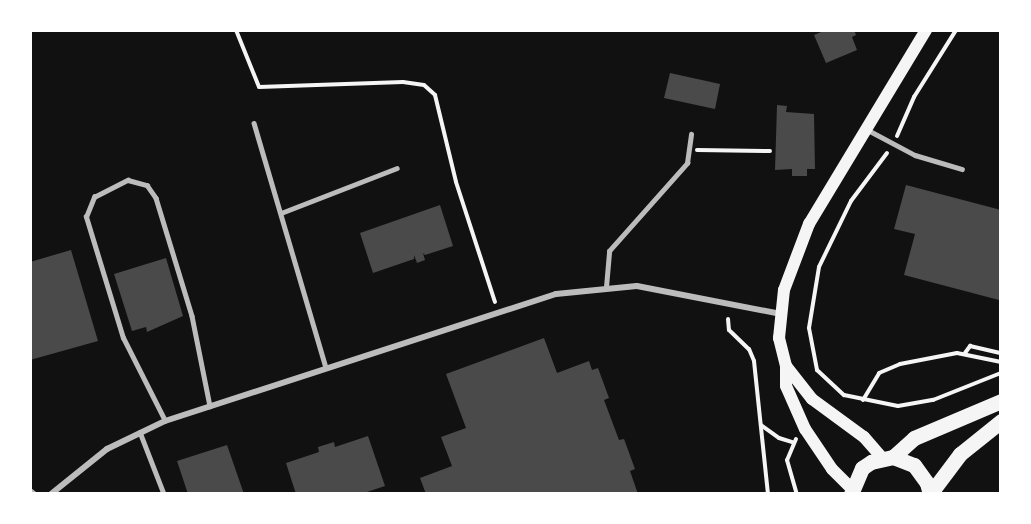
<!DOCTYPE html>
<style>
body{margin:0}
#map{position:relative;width:1031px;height:524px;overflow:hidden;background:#111;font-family:"Public Sans",sans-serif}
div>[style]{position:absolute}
.building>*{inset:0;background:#4a4a4a}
.path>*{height:4px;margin:-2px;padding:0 2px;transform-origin:2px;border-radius:2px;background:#f5f5f5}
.service>*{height:4.5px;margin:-2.25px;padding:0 2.25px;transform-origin:2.25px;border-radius:2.25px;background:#bcbcbc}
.minor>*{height:6px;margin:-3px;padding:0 3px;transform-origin:3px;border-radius:3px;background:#bcbcbc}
.secondary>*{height:12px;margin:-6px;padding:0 6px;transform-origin:6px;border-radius:6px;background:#f5f5f5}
.primary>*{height:15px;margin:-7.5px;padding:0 7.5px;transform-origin:7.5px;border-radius:7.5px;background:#f5f5f5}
span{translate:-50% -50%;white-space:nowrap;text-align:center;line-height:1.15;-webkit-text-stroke:4.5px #fff;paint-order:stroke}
.frame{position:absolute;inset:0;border:32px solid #fff;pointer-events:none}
</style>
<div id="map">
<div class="building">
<div style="clip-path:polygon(826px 30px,854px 30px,856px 35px,852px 37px,857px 50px,826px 63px,814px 35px)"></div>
<div style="clip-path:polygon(670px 73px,720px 84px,715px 109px,664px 98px)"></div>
<div style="clip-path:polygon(777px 105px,787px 106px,786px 112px,814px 114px,815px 169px,807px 169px,807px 176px,792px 176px,792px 169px,775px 170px)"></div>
<div style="clip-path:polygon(906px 185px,1001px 210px,999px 300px,904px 275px,915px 234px,894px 229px)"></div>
<div style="clip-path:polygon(440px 205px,453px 246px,425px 255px,423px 253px,425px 260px,417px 263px,414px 255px,414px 259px,373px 273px,360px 233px)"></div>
<div style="clip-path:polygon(71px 250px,98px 341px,30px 360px,30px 262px)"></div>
<div style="clip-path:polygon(166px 258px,183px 316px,147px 332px,146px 327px,132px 331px,114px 274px)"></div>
<div style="clip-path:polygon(544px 338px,557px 373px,589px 361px,592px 370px,598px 368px,609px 398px,604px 400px,619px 440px,624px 439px,635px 469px,630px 471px,638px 494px,426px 494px,420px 478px,452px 466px,441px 437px,466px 428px,446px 374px)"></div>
<div style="clip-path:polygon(368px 436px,385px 486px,361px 494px,296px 494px,286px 463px,319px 452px,318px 447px,334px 442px,335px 447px)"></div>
<div style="clip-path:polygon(227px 445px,244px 494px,188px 494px,177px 461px)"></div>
</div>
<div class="path">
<div style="left:236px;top:30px;width:61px;rotate:68deg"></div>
<div style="left:259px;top:87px;width:144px;rotate:-2deg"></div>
<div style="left:403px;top:82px;width:21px;rotate:8deg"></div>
<div style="left:424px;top:85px;width:15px;rotate:42deg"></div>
<div style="left:435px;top:95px;width:89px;rotate:76.4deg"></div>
<div style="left:456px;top:182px;width:126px;rotate:72deg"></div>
<div style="left:897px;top:136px;width:43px;rotate:-66.4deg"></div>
<div style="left:914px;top:97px;width:79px;rotate:-57.9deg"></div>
<div style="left:697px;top:150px;width:73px;rotate:0.8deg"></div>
<div style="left:887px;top:153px;width:60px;rotate:126.9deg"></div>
<div style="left:851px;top:201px;width:73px;rotate:115.9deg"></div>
<div style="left:819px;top:267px;width:62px;rotate:99.3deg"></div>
<div style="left:809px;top:328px;width:43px;rotate:79.2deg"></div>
<div style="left:817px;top:370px;width:37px;rotate:43deg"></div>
<div style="left:844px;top:395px;width:55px;rotate:11.5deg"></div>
<div style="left:898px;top:406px;width:36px;rotate:-10deg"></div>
<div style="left:933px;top:400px;width:73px;rotate:-21.7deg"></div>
<div style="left:728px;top:319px;width:11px;rotate:85deg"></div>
<div style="left:729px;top:330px;width:28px;rotate:44deg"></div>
<div style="left:749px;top:349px;width:13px;rotate:67deg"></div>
<div style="left:754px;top:361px;width:134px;rotate:84deg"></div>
<div style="left:965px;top:353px;width:9px;rotate:-54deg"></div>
<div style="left:970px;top:346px;width:32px;rotate:13deg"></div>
<div style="left:863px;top:400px;width:31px;rotate:-59deg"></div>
<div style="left:879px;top:373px;width:23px;rotate:-23deg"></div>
<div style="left:900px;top:364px;width:58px;rotate:-10.9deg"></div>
<div style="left:957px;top:353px;width:45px;rotate:11.6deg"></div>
<div style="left:761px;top:425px;width:22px;rotate:36deg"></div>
<div style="left:779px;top:438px;width:14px;rotate:17deg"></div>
<div style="left:796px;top:439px;width:23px;rotate:113deg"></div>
<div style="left:787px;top:460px;width:35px;rotate:74deg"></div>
</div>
<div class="service">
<div style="left:254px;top:123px;width:255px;rotate:73.6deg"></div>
<div style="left:868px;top:130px;width:53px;rotate:28deg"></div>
<div style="left:915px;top:155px;width:49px;rotate:16.6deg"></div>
<div style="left:281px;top:213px;width:124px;rotate:-21.2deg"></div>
<div style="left:606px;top:287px;width:36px;rotate:-85deg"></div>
<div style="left:609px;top:251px;width:118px;rotate:-48.4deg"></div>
<div style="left:687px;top:163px;width:29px;rotate:-82deg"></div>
<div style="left:165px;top:421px;width:93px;rotate:-116.8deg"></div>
<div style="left:123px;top:338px;width:127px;rotate:-107deg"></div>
<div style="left:86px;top:217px;width:22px;rotate:-68deg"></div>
<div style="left:94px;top:197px;width:38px;rotate:-27deg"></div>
<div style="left:128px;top:180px;width:20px;rotate:15deg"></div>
<div style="left:147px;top:185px;width:16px;rotate:55deg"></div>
<div style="left:156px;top:198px;width:123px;rotate:73deg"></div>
<div style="left:192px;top:316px;width:92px;rotate:78.7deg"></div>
<div style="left:140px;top:432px;width:66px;rotate:68.8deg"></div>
<div style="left:30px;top:490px;width:6px;rotate:39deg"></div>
</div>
<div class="minor">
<div style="left:51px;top:494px;width:72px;rotate:-38.8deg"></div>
<div style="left:107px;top:449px;width:64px;rotate:-25.8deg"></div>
<div style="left:165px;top:421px;width:411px;rotate:-18deg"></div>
<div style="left:556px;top:294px;width:81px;rotate:-5.6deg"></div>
<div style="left:637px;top:286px;width:147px;rotate:11deg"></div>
</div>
<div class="secondary">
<div style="left:786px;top:366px;width:42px;rotate:51.8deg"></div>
<div style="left:812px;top:399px;width:64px;rotate:36.2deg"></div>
<div style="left:864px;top:437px;width:28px;rotate:49deg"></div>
<div style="left:851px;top:488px;width:27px;rotate:-135deg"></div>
<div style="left:832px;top:469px;width:48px;rotate:-124deg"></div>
<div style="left:805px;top:429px;width:47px;rotate:-113.8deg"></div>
<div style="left:786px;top:386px;width:20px;rotate:-90deg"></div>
<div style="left:786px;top:366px;width:29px;rotate:-104deg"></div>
<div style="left:779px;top:338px;width:48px;rotate:-84.1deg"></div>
<div style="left:784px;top:290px;width:71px;rotate:-69.3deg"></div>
<div style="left:809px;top:224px;width:227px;rotate:-58.9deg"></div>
</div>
<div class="primary">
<div style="left:893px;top:457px;width:28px;rotate:-42deg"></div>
<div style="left:914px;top:438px;width:95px;rotate:-23deg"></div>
<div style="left:851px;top:494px;width:28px;rotate:-67deg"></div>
<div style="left:862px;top:468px;width:11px;rotate:-34deg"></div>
<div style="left:871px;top:462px;width:23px;rotate:-13deg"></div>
<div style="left:893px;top:457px;width:22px;rotate:21deg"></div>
<div style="left:914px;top:465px;width:22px;rotate:54deg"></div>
<div style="left:927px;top:483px;width:11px;rotate:75deg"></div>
<div style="left:930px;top:494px;width:50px;rotate:-53.1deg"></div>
<div style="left:960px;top:454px;width:53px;rotate:-38.8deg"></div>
</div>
<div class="frame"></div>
</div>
